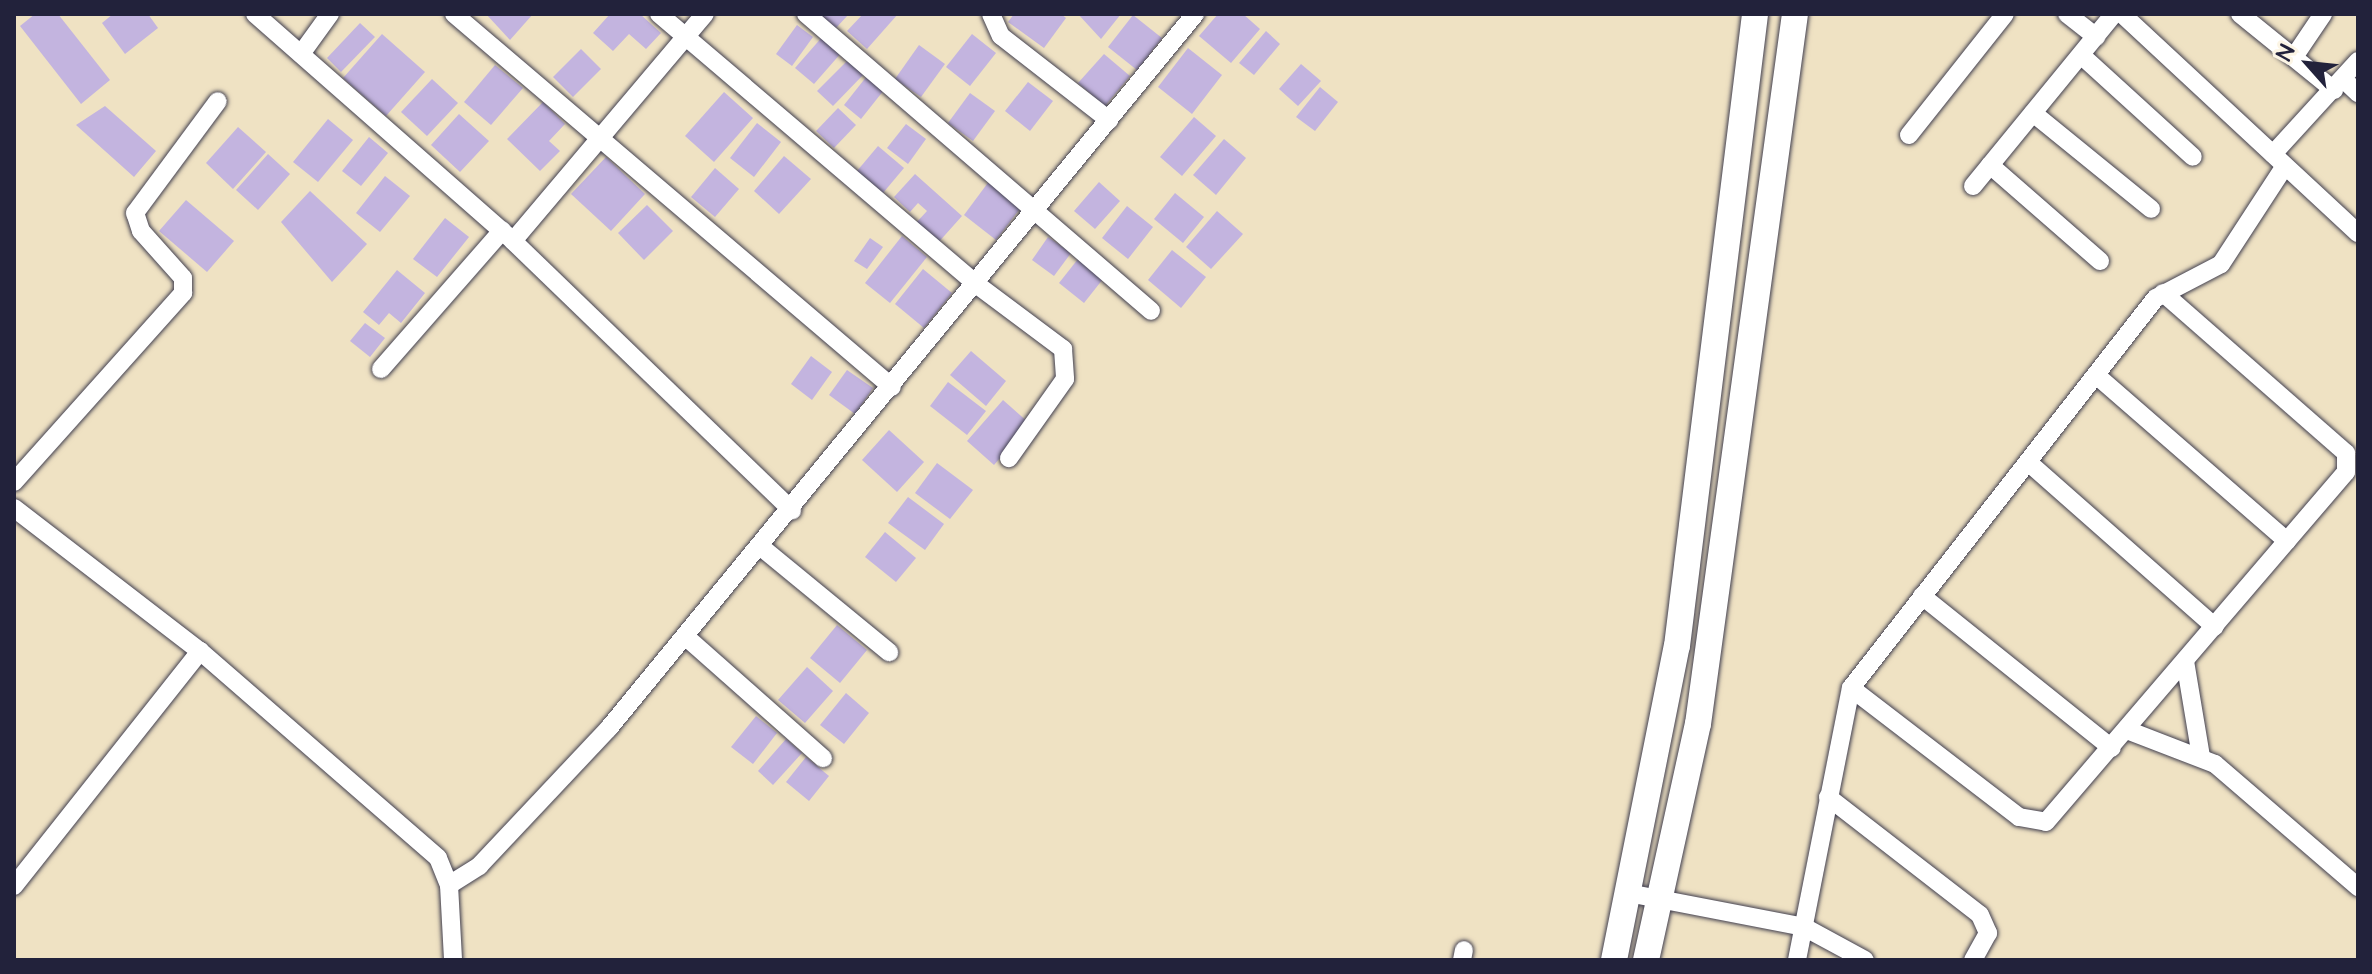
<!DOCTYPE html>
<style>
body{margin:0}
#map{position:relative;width:2372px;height:974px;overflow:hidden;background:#efe2c3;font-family:"Architects Daughter",sans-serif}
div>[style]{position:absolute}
.building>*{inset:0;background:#c3b4df}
.roads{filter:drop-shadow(0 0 2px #413f4f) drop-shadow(0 0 2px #413f4f)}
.street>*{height:18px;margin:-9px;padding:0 9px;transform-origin:9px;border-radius:9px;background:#fff}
.secondary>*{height:26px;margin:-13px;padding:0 13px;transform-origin:13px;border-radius:13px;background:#fff}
span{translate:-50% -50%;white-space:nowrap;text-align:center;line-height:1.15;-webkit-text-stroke:6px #fcf5e5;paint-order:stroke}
.frame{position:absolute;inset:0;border:16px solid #22223b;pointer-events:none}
.north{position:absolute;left:2268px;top:24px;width:80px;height:80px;-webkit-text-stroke:6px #fcf5e5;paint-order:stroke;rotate:297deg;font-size:22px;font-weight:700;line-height:32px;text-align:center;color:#22223b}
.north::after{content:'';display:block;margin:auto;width:28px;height:36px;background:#22223b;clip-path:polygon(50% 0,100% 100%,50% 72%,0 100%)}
</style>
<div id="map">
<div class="building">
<div style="clip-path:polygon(35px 14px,58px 14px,110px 80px,81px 104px,20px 26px)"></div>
<div style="clip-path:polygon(113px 14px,148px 14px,158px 28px,125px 54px,102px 23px)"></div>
<div style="clip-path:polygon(486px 14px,533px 14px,510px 40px)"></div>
<div style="clip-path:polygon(610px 14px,640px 14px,661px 33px,646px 49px,629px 34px,613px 51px,593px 33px)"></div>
<div style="clip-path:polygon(820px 14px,849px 14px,835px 29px)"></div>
<div style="clip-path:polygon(863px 14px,898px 14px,867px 49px,847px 31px)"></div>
<div style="clip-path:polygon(1014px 14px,1061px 14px,1066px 18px,1044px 48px,1008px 22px)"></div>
<div style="clip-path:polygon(1078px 14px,1121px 14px,1101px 39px)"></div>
<div style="clip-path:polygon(1218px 14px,1243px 14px,1260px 29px,1231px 63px,1199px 36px)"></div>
<div style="clip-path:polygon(1133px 15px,1162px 38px,1137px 70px,1108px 47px)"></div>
<div style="clip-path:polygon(360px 23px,375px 37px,341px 72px,327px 58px)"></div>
<div style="clip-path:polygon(797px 25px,813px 37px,792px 66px,776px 54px)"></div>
<div style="clip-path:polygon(1266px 31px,1280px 44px,1254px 75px,1239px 63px)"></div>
<div style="clip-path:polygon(382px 34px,425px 72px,386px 116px,343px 78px)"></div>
<div style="clip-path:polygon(972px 34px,996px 53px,970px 86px,946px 67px)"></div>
<div style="clip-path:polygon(823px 36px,842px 52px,814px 84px,795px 68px)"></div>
<div style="clip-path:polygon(919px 45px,945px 64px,921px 97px,895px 79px)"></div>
<div style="clip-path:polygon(1188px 48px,1222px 75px,1192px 114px,1158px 87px)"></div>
<div style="clip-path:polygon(581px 49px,601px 69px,573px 97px,553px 77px)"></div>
<div style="clip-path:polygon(1104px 54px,1130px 76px,1105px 106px,1078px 83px)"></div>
<div style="clip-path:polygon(848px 60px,863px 75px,833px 106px,817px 91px)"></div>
<div style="clip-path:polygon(1301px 64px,1321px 81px,1298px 106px,1279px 89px)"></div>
<div style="clip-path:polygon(495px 65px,523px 88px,491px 125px,464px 102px)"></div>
<div style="clip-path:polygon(867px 76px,884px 90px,861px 119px,844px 105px)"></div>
<div style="clip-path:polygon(432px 79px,458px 103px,427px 136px,401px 112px)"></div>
<div style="clip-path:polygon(1028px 82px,1053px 101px,1030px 131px,1005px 111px)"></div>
<div style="clip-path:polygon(1320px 87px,1338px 102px,1315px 131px,1296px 117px)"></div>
<div style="clip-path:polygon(724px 92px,753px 118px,714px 162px,685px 136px)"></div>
<div style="clip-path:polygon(970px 93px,995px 111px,973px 141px,948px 123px)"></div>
<div style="clip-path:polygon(543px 102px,565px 124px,549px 141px,560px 151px,540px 171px,507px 139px)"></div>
<div style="clip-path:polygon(105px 106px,156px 151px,134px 177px,76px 125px)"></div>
<div style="clip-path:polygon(838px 108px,856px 125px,834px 148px,816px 131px)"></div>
<div style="clip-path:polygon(459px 114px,489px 141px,460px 172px,431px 145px)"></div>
<div style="clip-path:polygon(1194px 117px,1216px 136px,1182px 176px,1160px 157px)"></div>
<div style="clip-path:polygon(328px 119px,353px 140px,318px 182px,293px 162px)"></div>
<div style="clip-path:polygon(757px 123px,781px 142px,754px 177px,730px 158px)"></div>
<div style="clip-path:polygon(906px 124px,926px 139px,908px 164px,887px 148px)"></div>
<div style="clip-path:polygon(238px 127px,266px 152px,233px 189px,206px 163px)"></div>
<div style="clip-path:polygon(369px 137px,388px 153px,361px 186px,342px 171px)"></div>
<div style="clip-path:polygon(1224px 139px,1246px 158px,1216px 195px,1193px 175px)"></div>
<div style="clip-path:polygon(878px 146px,904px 168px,883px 193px,857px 171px)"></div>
<div style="clip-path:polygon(268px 154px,290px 174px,258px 210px,236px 190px)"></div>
<div style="clip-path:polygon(784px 156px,811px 179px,779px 214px,754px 191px)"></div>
<div style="clip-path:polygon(606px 157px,645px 194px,611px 231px,571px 194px)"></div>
<div style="clip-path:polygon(715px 168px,739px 189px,715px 217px,691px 197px)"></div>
<div style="clip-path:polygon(915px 174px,962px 216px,937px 244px,915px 224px,927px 211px,918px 203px,910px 212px,894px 197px)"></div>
<div style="clip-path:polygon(385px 176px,410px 196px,380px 232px,356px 213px)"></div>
<div style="clip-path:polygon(990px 180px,1022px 206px,996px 240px,964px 215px)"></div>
<div style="clip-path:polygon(1099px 182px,1120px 201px,1095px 229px,1074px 211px)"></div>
<div style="clip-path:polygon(310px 191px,367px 244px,332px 282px,281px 222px)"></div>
<div style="clip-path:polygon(1175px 193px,1204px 217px,1183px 243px,1154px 219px)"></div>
<div style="clip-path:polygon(186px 200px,234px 241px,207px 272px,159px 231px)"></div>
<div style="clip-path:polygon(647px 205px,673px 231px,644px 260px,618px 233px)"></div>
<div style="clip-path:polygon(1127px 206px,1153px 227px,1128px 259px,1102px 238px)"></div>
<div style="clip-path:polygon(1217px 211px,1243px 234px,1211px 269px,1186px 247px)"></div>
<div style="clip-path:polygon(445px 218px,469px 237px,437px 277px,413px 259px)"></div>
<div style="clip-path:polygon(902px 236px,927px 257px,890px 303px,865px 283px)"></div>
<div style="clip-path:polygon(1048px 237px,1071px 253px,1054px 276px,1032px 260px)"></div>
<div style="clip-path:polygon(870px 238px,883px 247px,867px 269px,854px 261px)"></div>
<div style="clip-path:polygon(1172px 250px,1206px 277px,1181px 308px,1148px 280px)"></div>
<div style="clip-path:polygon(1078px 259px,1103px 279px,1084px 303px,1059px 283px)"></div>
<div style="clip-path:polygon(923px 269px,952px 293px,924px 328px,895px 304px)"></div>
<div style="clip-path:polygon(397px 270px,425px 293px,401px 323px,389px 313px,379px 325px,363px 312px)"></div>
<div style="clip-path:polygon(365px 323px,385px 338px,370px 357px,350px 341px)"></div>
<div style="clip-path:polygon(971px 351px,1006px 381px,986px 406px,950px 375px)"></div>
<div style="clip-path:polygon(811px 356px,832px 372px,812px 400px,791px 384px)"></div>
<div style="clip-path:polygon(847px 370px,873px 388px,855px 414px,829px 395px)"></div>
<div style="clip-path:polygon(948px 382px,986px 411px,967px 435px,930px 406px)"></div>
<div style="clip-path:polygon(1003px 400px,1030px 424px,994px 465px,967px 441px)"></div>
<div style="clip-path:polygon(889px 430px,924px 462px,897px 492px,862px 460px)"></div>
<div style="clip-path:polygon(937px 463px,973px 490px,950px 519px,915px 493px)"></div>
<div style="clip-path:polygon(908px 497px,944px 524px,925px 550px,888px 523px)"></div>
<div style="clip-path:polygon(885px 532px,916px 558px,896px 582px,865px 557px)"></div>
<div style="clip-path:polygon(837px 625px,867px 650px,840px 683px,810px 658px)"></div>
<div style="clip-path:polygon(807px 667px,833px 691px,805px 723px,778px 700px)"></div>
<div style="clip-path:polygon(846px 693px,869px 713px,844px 744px,820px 725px)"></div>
<div style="clip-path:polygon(756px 716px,777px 733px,753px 764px,731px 747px)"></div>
<div style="clip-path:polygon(786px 739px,802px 753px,773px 785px,758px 771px)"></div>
<div style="clip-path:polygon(806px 757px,829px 776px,809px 801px,786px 782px)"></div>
</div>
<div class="roads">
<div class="street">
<div style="left:255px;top:14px;width:344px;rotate:41.3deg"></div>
<div style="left:513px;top:241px;width:297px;rotate:-49.8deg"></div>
<div style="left:454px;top:14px;width:575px;rotate:40.42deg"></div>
<div style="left:659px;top:14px;width:416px;rotate:40.4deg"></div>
<div style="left:976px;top:284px;width:109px;rotate:36.8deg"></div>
<div style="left:1063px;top:349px;width:30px;rotate:86deg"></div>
<div style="left:1065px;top:379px;width:97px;rotate:125.3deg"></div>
<div style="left:806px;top:14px;width:455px;rotate:40.7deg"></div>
<div style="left:991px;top:14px;width:24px;rotate:66deg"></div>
<div style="left:1001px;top:36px;width:137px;rotate:37.9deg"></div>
<div style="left:2067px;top:14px;width:37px;rotate:38deg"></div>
<div style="left:2122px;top:14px;width:322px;rotate:42.9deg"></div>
<div style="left:2240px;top:14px;width:121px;rotate:39deg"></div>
<div style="left:301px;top:54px;width:49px;rotate:-54.1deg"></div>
<div style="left:2081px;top:55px;width:151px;rotate:42.3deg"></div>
<div style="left:2294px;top:57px;width:52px;rotate:-56deg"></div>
<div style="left:2343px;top:79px;width:21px;rotate:43deg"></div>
<div style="left:2033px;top:113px;width:152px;rotate:39.1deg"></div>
<div style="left:1909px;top:135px;width:154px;rotate:-51.6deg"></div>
<div style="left:2273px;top:154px;width:126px;rotate:-47.6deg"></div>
<div style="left:1990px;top:165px;width:146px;rotate:41.1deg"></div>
<div style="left:1973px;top:186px;width:222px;rotate:-50.7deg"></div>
<div style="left:513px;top:241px;width:388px;rotate:44deg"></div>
<div style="left:381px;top:369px;width:184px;rotate:-48.8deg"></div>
<div style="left:2096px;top:375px;width:253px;rotate:41deg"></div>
<div style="left:2028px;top:462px;width:249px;rotate:41.4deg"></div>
<div style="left:14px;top:482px;width:254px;rotate:-48.2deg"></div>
<div style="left:183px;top:293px;width:15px;rotate:-90deg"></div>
<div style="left:183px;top:278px;width:63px;rotate:-131.8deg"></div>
<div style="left:141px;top:231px;width:19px;rotate:-108deg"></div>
<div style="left:135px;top:213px;width:139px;rotate:-53.5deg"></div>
<div style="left:14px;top:508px;width:235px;rotate:37.6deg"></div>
<div style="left:200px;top:651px;width:315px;rotate:41deg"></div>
<div style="left:438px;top:858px;width:29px;rotate:68deg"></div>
<div style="left:449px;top:885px;width:75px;rotate:86.9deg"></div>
<div style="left:761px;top:547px;width:166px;rotate:39.4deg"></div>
<div style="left:1922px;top:596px;width:243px;rotate:38.7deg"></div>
<div style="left:686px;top:637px;width:183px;rotate:41.5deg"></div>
<div style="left:2185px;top:661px;width:97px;rotate:80.5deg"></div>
<div style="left:1851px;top:688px;width:212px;rotate:37.5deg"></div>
<div style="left:2019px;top:817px;width:27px;rotate:10deg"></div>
<div style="left:2046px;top:822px;width:461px;rotate:-49.4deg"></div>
<div style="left:2346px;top:472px;width:19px;rotate:-90deg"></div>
<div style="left:2346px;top:453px;width:243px;rotate:-138.8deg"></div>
<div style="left:2127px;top:730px;width:94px;rotate:21.1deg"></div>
<div style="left:2215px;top:764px;width:189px;rotate:40.7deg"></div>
<div style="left:1828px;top:797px;width:192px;rotate:37.8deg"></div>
<div style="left:1980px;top:915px;width:20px;rotate:66deg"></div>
<div style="left:1988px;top:933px;width:31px;rotate:119deg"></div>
<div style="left:449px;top:885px;width:36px;rotate:-32deg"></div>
<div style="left:479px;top:866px;width:190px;rotate:-46.7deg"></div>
<div style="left:609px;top:728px;width:924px;rotate:-50.62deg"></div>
<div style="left:14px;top:886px;width:300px;rotate:-51.6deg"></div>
<div style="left:1628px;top:893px;width:179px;rotate:10.9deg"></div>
<div style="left:1804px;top:927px;width:69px;rotate:28.4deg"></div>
<div style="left:1462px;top:960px;width:10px;rotate:-79deg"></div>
<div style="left:1797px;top:960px;width:277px;rotate:-78.8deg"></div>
<div style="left:1851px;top:688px;width:495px;rotate:-52deg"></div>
<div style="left:2156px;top:298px;width:73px;rotate:-27.6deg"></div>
<div style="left:2221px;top:264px;width:117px;rotate:-56.9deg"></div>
</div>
<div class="secondary">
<div style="left:1614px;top:960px;width:320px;rotate:-78.7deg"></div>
<div style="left:1677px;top:646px;width:637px;rotate:-82.96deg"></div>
<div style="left:1646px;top:960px;width:242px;rotate:-77.6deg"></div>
<div style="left:1698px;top:724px;width:717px;rotate:-82.22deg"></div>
</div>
</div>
<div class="frame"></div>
<div class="north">N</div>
</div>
